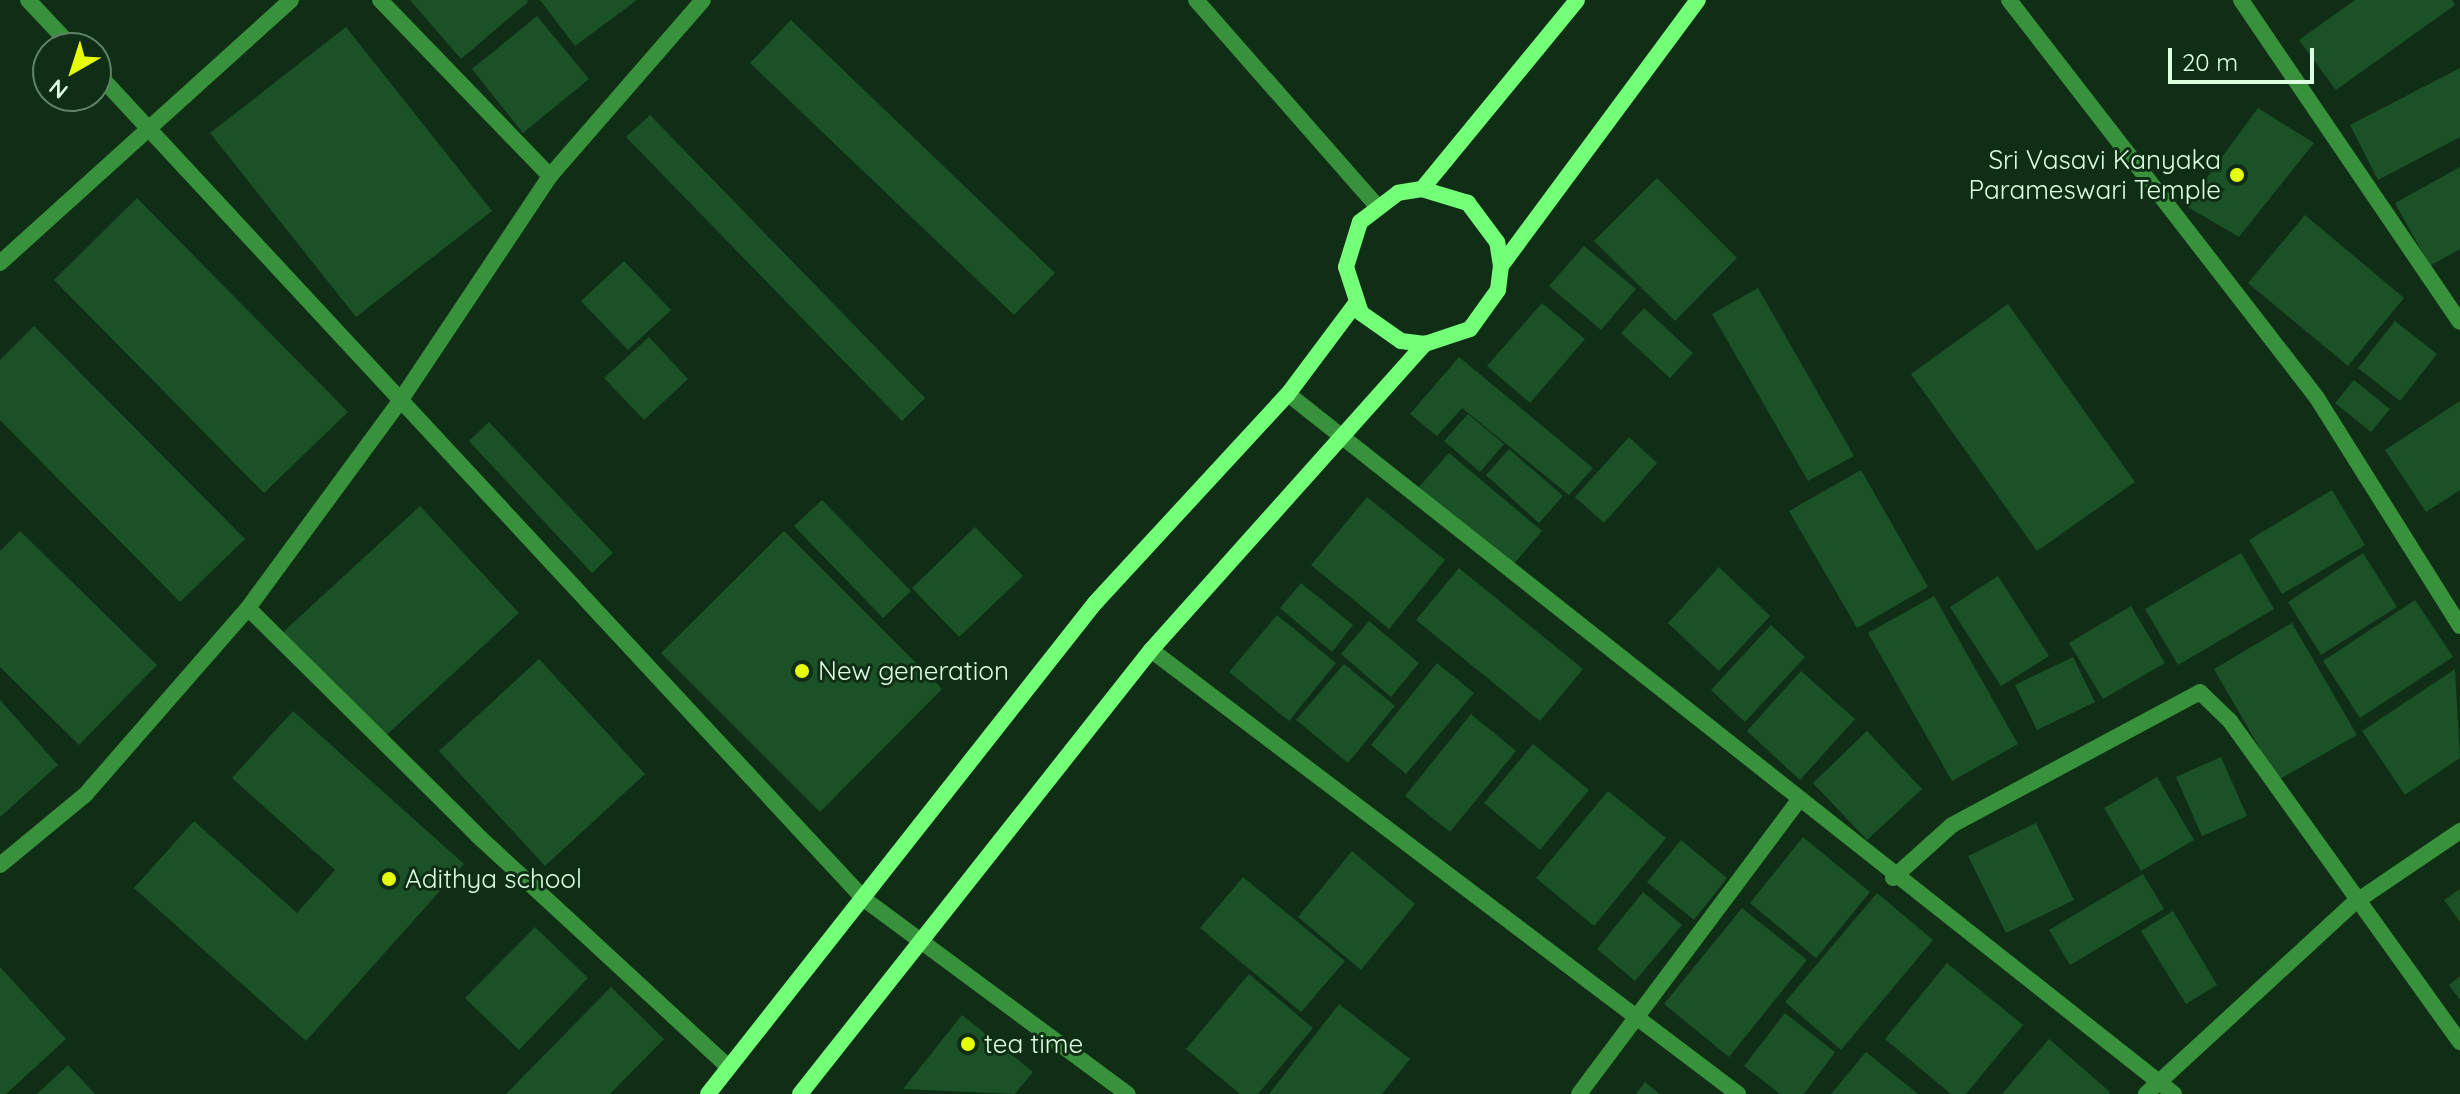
<!DOCTYPE html>
<style>
body{margin:0}
#map{position:relative;width:2460px;height:1094px;overflow:hidden;background:#102e15;font-family:Quicksand,sans-serif}
div>[style]{position:absolute}
.building>*{inset:0;background:#1a5126}
.minor>*{height:16px;margin:-8px;padding:0 8px;transform-origin:8px;border-radius:8px;background:#38913b}
.tertiary>*{height:16px;margin:-8px;padding:0 8px;transform-origin:8px;border-radius:8px;background:#38913b}
.secondary>*{height:16px;margin:-8px;padding:0 8px;transform-origin:8px;border-radius:8px;background:#74ff78}
.dots>*{width:22px;height:22px;translate:-50% -50%;box-sizing:border-box;border:4px solid #102e15;border-radius:50%}
span{translate:-50% -50%;white-space:nowrap;text-align:center;line-height:1.15;-webkit-text-stroke:6px #102e15;paint-order:stroke}
.poi-label{font-size:26px;color:#ddffe1}
.right{translate:-100% -50%;text-align:right}
.left{translate:0 -50%;text-align:left}
.north{position:absolute;left:32px;top:32px;width:80px;height:80px;box-sizing:border-box;background:#102e15;border:2px solid #628267;border-radius:50%;rotate:219deg;font-size:22px;font-weight:700;line-height:32px;text-align:center;color:#ddffe1}
.north::after{content:'';display:block;margin:auto;width:28px;height:36px;background:#e6ff09;clip-path:polygon(50% 0,100% 100%,50% 72%,0 100%)}
.scale{position:absolute;left:2168px;top:48px;width:146px;height:36px;box-sizing:border-box;border:4px solid #ddffe1;border-top:0;padding-left:10px;font-size:24px;line-height:28px;white-space:nowrap;color:#ddffe1;-webkit-text-stroke:6px #102e15;paint-order:stroke}
</style>
<div id="map">
<div class="building">
<div style="clip-path:polygon(410px 0,527px 0,528px 2px,461px 59px)"></div>
<div style="clip-path:polygon(540px 0,637px 0,575px 46px)"></div>
<div style="clip-path:polygon(2355px 0,2452px 0,2455px 5px,2336px 90px,2299px 40px)"></div>
<div style="clip-path:polygon(537px 16px,589px 79px,523px 133px,472px 69px)"></div>
<div style="clip-path:polygon(791px 20px,1055px 273px,1014px 315px,750px 63px)"></div>
<div style="clip-path:polygon(346px 27px,492px 211px,356px 317px,210px 133px)"></div>
<div style="clip-path:polygon(2460px 68px,2460px 137px,2378px 180px,2350px 125px)"></div>
<div style="clip-path:polygon(2258px 108px,2314px 143px,2239px 237px,2186px 206px)"></div>
<div style="clip-path:polygon(650px 115px,925px 398px,902px 421px,626px 137px)"></div>
<div style="clip-path:polygon(2460px 167px,2460px 249px,2430px 266px,2395px 203px)"></div>
<div style="clip-path:polygon(1657px 178px,1737px 258px,1675px 321px,1594px 241px)"></div>
<div style="clip-path:polygon(137px 198px,348px 412px,264px 493px,54px 280px)"></div>
<div style="clip-path:polygon(2305px 215px,2404px 298px,2348px 366px,2248px 283px)"></div>
<div style="clip-path:polygon(1584px 246px,1636px 289px,1601px 330px,1549px 286px)"></div>
<div style="clip-path:polygon(624px 261px,671px 310px,628px 350px,581px 301px)"></div>
<div style="clip-path:polygon(1758px 288px,1854px 456px,1808px 481px,1712px 314px)"></div>
<div style="clip-path:polygon(1542px 303px,1585px 339px,1530px 403px,1487px 366px)"></div>
<div style="clip-path:polygon(2008px 304px,2135px 482px,2037px 551px,1911px 374px)"></div>
<div style="clip-path:polygon(1644px 308px,1693px 353px,1670px 378px,1621px 333px)"></div>
<div style="clip-path:polygon(2395px 321px,2437px 354px,2400px 401px,2358px 368px)"></div>
<div style="clip-path:polygon(34px 326px,245px 539px,180px 602px,0 420px,0 360px)"></div>
<div style="clip-path:polygon(649px 337px,688px 379px,644px 420px,604px 378px)"></div>
<div style="clip-path:polygon(1459px 357px,1593px 468px,1569px 495px,1462px 408px,1437px 436px,1410px 414px)"></div>
<div style="clip-path:polygon(2354px 380px,2390px 409px,2371px 432px,2335px 403px)"></div>
<div style="clip-path:polygon(2460px 401px,2460px 490px,2426px 512px,2385px 450px)"></div>
<div style="clip-path:polygon(1468px 414px,1504px 444px,1480px 472px,1444px 441px)"></div>
<div style="clip-path:polygon(489px 422px,613px 553px,592px 573px,469px 441px)"></div>
<div style="clip-path:polygon(1629px 437px,1657px 463px,1604px 523px,1575px 497px)"></div>
<div style="clip-path:polygon(1509px 449px,1563px 496px,1539px 523px,1486px 475px)"></div>
<div style="clip-path:polygon(1449px 453px,1542px 531px,1512px 566px,1418px 488px)"></div>
<div style="clip-path:polygon(1861px 470px,1928px 587px,1857px 628px,1789px 511px)"></div>
<div style="clip-path:polygon(2332px 490px,2365px 545px,2282px 594px,2249px 540px)"></div>
<div style="clip-path:polygon(1367px 497px,1445px 560px,1389px 629px,1311px 565px)"></div>
<div style="clip-path:polygon(822px 500px,911px 591px,883px 618px,794px 526px)"></div>
<div style="clip-path:polygon(420px 506px,519px 613px,381px 740px,282px 633px)"></div>
<div style="clip-path:polygon(975px 527px,1023px 576px,959px 637px,912px 588px)"></div>
<div style="clip-path:polygon(20px 531px,157px 665px,79px 745px,0 667px,0 551px)"></div>
<div style="clip-path:polygon(784px 531px,942px 689px,820px 812px,661px 653px)"></div>
<div style="clip-path:polygon(2241px 553px,2274px 609px,2178px 665px,2145px 609px)"></div>
<div style="clip-path:polygon(2363px 553px,2397px 607px,2321px 655px,2288px 602px)"></div>
<div style="clip-path:polygon(1719px 567px,1770px 616px,1719px 671px,1668px 623px)"></div>
<div style="clip-path:polygon(1459px 568px,1583px 669px,1540px 721px,1416px 620px)"></div>
<div style="clip-path:polygon(1998px 576px,2049px 656px,2001px 686px,1950px 607px)"></div>
<div style="clip-path:polygon(1301px 583px,1353px 625px,1332px 652px,1280px 608px)"></div>
<div style="clip-path:polygon(1934px 596px,2018px 744px,1952px 781px,1868px 633px)"></div>
<div style="clip-path:polygon(2415px 600px,2453px 657px,2360px 718px,2323px 661px)"></div>
<div style="clip-path:polygon(2131px 606px,2165px 663px,2103px 699px,2069px 643px)"></div>
<div style="clip-path:polygon(1277px 615px,1336px 663px,1289px 721px,1229px 672px)"></div>
<div style="clip-path:polygon(1369px 621px,1419px 663px,1391px 697px,1341px 654px)"></div>
<div style="clip-path:polygon(2292px 623px,2357px 735px,2278px 780px,2214px 669px)"></div>
<div style="clip-path:polygon(1771px 625px,1805px 657px,1745px 722px,1711px 690px)"></div>
<div style="clip-path:polygon(2073px 657px,2095px 702px,2037px 730px,2015px 685px)"></div>
<div style="clip-path:polygon(539px 659px,645px 774px,545px 866px,439px 751px)"></div>
<div style="clip-path:polygon(1437px 663px,1474px 693px,1406px 774px,1371px 745px)"></div>
<div style="clip-path:polygon(1344px 664px,1395px 706px,1348px 763px,1296px 720px)"></div>
<div style="clip-path:polygon(2455px 669px,2460px 758px,2405px 795px,2362px 731px)"></div>
<div style="clip-path:polygon(1801px 671px,1855px 719px,1800px 780px,1747px 731px)"></div>
<div style="clip-path:polygon(0 700px,58px 765px,0 817px)"></div>
<div style="clip-path:polygon(293px 711px,464px 864px,306px 1041px,134px 888px,194px 821px,297px 913px,335px 870px,232px 778px)"></div>
<div style="clip-path:polygon(1471px 714px,1516px 751px,1450px 832px,1405px 796px)"></div>
<div style="clip-path:polygon(1867px 731px,1922px 789px,1867px 840px,1813px 783px)"></div>
<div style="clip-path:polygon(1533px 744px,1589px 790px,1540px 850px,1484px 803px)"></div>
<div style="clip-path:polygon(2221px 757px,2247px 816px,2202px 836px,2176px 777px)"></div>
<div style="clip-path:polygon(2157px 777px,2194px 840px,2141px 871px,2104px 808px)"></div>
<div style="clip-path:polygon(1608px 791px,1666px 838px,1594px 926px,1536px 878px)"></div>
<div style="clip-path:polygon(2036px 823px,2074px 900px,2006px 933px,1968px 856px)"></div>
<div style="clip-path:polygon(1803px 837px,1870px 892px,1816px 958px,1750px 903px)"></div>
<div style="clip-path:polygon(1681px 840px,1727px 878px,1694px 920px,1647px 882px)"></div>
<div style="clip-path:polygon(1352px 851px,1415px 904px,1361px 970px,1298px 917px)"></div>
<div style="clip-path:polygon(2143px 874px,2164px 909px,2070px 965px,2049px 930px)"></div>
<div style="clip-path:polygon(1243px 877px,1345px 961px,1301px 1012px,1200px 928px)"></div>
<div style="clip-path:polygon(2460px 889px,2460px 922px,2444px 900px)"></div>
<div style="clip-path:polygon(1643px 892px,1682px 925px,1635px 981px,1597px 949px)"></div>
<div style="clip-path:polygon(1877px 893px,1933px 940px,1841px 1050px,1785px 1002px)"></div>
<div style="clip-path:polygon(1742px 908px,1807px 960px,1729px 1057px,1664px 1004px)"></div>
<div style="clip-path:polygon(2173px 911px,2217px 985px,2186px 1004px,2141px 931px)"></div>
<div style="clip-path:polygon(535px 927px,588px 978px,519px 1050px,465px 998px)"></div>
<div style="clip-path:polygon(1947px 963px,2023px 1025px,1966px 1094px,1951px 1094px,1885px 1039px)"></div>
<div style="clip-path:polygon(0 967px,66px 1039px,6px 1094px,0 1094px)"></div>
<div style="clip-path:polygon(1249px 974px,1313px 1028px,1258px 1094px,1240px 1094px,1186px 1049px)"></div>
<div style="clip-path:polygon(2460px 976px,2460px 1000px,2449px 985px)"></div>
<div style="clip-path:polygon(611px 987px,664px 1039px,610px 1094px,506px 1094px)"></div>
<div style="clip-path:polygon(1339px 1004px,1410px 1059px,1382px 1094px,1269px 1094px)"></div>
<div style="clip-path:polygon(1785px 1013px,1835px 1052px,1804px 1094px,1780px 1094px,1744px 1066px)"></div>
<div style="clip-path:polygon(962px 1015px,1033px 1072px,1015px 1094px,903px 1089px)"></div>
<div style="clip-path:polygon(2049px 1039px,2110px 1092px,2109px 1094px,2002px 1094px)"></div>
<div style="clip-path:polygon(1866px 1052px,1918px 1094px,1831px 1094px)"></div>
<div style="clip-path:polygon(68px 1065px,95px 1094px,37px 1094px)"></div>
<div style="clip-path:polygon(1645px 1082px,1660px 1094px,1636px 1094px)"></div>
</div>
<div class="minor">
<div style="left:28px;top:0;width:66px;rotate:46.8deg"></div>
<div style="left:380px;top:0;width:245px;rotate:46deg"></div>
<div style="left:2009px;top:0;width:503px;rotate:52.26deg"></div>
<div style="left:2317px;top:398px;width:269px;rotate:57.9deg"></div>
<div style="left:2241px;top:0;width:389px;rotate:55.8deg"></div>
<div style="left:96px;top:72px;width:1129px;rotate:47.12deg"></div>
<div style="left:864px;top:899px;width:328px;rotate:36.5deg"></div>
<div style="left:0;top:263px;width:392px;rotate:-42.1deg"></div>
<div style="left:1288px;top:394px;width:1129px;rotate:38.31deg"></div>
<div style="left:248px;top:608px;width:322px;rotate:44.7deg"></div>
<div style="left:477px;top:835px;width:342px;rotate:42.7deg"></div>
<div style="left:1151px;top:650px;width:736px;rotate:37.1deg"></div>
<div style="left:0;top:865px;width:110px;rotate:-39.5deg"></div>
<div style="left:85px;top:795px;width:248px;rotate:-48.9deg"></div>
<div style="left:248px;top:608px;width:260px;rotate:-53.7deg"></div>
<div style="left:402px;top:398px;width:267px;rotate:-56.3deg"></div>
<div style="left:550px;top:176px;width:233px;rotate:-49deg"></div>
<div style="left:1893px;top:878px;width:79px;rotate:-41.9deg"></div>
<div style="left:1952px;top:825px;width:281px;rotate:-28.2deg"></div>
<div style="left:2200px;top:692px;width:42px;rotate:44deg"></div>
<div style="left:2230px;top:721px;width:395px;rotate:54.4deg"></div>
<div style="left:1579px;top:1094px;width:364px;rotate:-53.2deg"></div>
<div style="left:2146px;top:1094px;width:282px;rotate:-42.6deg"></div>
<div style="left:2354px;top:903px;width:128px;rotate:-34.2deg"></div>
</div>
<div class="tertiary">
<div style="left:1196px;top:0;width:273px;rotate:48.7deg"></div>
</div>
<div class="secondary">
<div style="left:1422px;top:189px;width:244px;rotate:-50.6deg"></div>
<div style="left:1501px;top:266px;width:24px;rotate:-99deg"></div>
<div style="left:1497px;top:242px;width:49px;rotate:-126.6deg"></div>
<div style="left:1468px;top:203px;width:48px;rotate:-163.1deg"></div>
<div style="left:1422px;top:189px;width:24px;rotate:171deg"></div>
<div style="left:1398px;top:193px;width:48px;rotate:142.7deg"></div>
<div style="left:1360px;top:222px;width:47px;rotate:107.3deg"></div>
<div style="left:1346px;top:267px;width:48px;rotate:71.9deg"></div>
<div style="left:1361px;top:313px;width:49px;rotate:35deg"></div>
<div style="left:1401px;top:341px;width:24px;rotate:7deg"></div>
<div style="left:1425px;top:344px;width:47px;rotate:-18.4deg"></div>
<div style="left:1470px;top:329px;width:48px;rotate:-54.3deg"></div>
<div style="left:1498px;top:290px;width:24px;rotate:-83deg"></div>
<div style="left:1501px;top:266px;width:331px;rotate:-53.5deg"></div>
<div style="left:708px;top:1094px;width:625px;rotate:-51.76deg"></div>
<div style="left:1095px;top:603px;width:284px;rotate:-47.3deg"></div>
<div style="left:1288px;top:394px;width:114px;rotate:-53.2deg"></div>
<div style="left:800px;top:1094px;width:566px;rotate:-51.67deg"></div>
<div style="left:1151px;top:650px;width:411px;rotate:-48.2deg"></div>
</div>
<div class="dots">
<div style="left:2237px;top:175px;background:#e6ff09"></div>
<div style="left:802px;top:671px;background:#e6ff09"></div>
<div style="left:389px;top:879px;background:#e6ff09"></div>
<div style="left:968px;top:1044px;background:#e6ff09"></div>
</div>
<div class="poi-label">
<span class="right" style="left:2221px;top:175px">Sri Vasavi Kanyaka<br>Parameswari Temple</span>
<span class="left" style="left:818px;top:671px">New generation</span>
<span class="left" style="left:405px;top:879px">Adithya school</span>
<span class="left" style="left:984px;top:1044px">tea time</span>
</div>
<div class="north">N</div>
<div class="scale">20 m</div>
</div>
